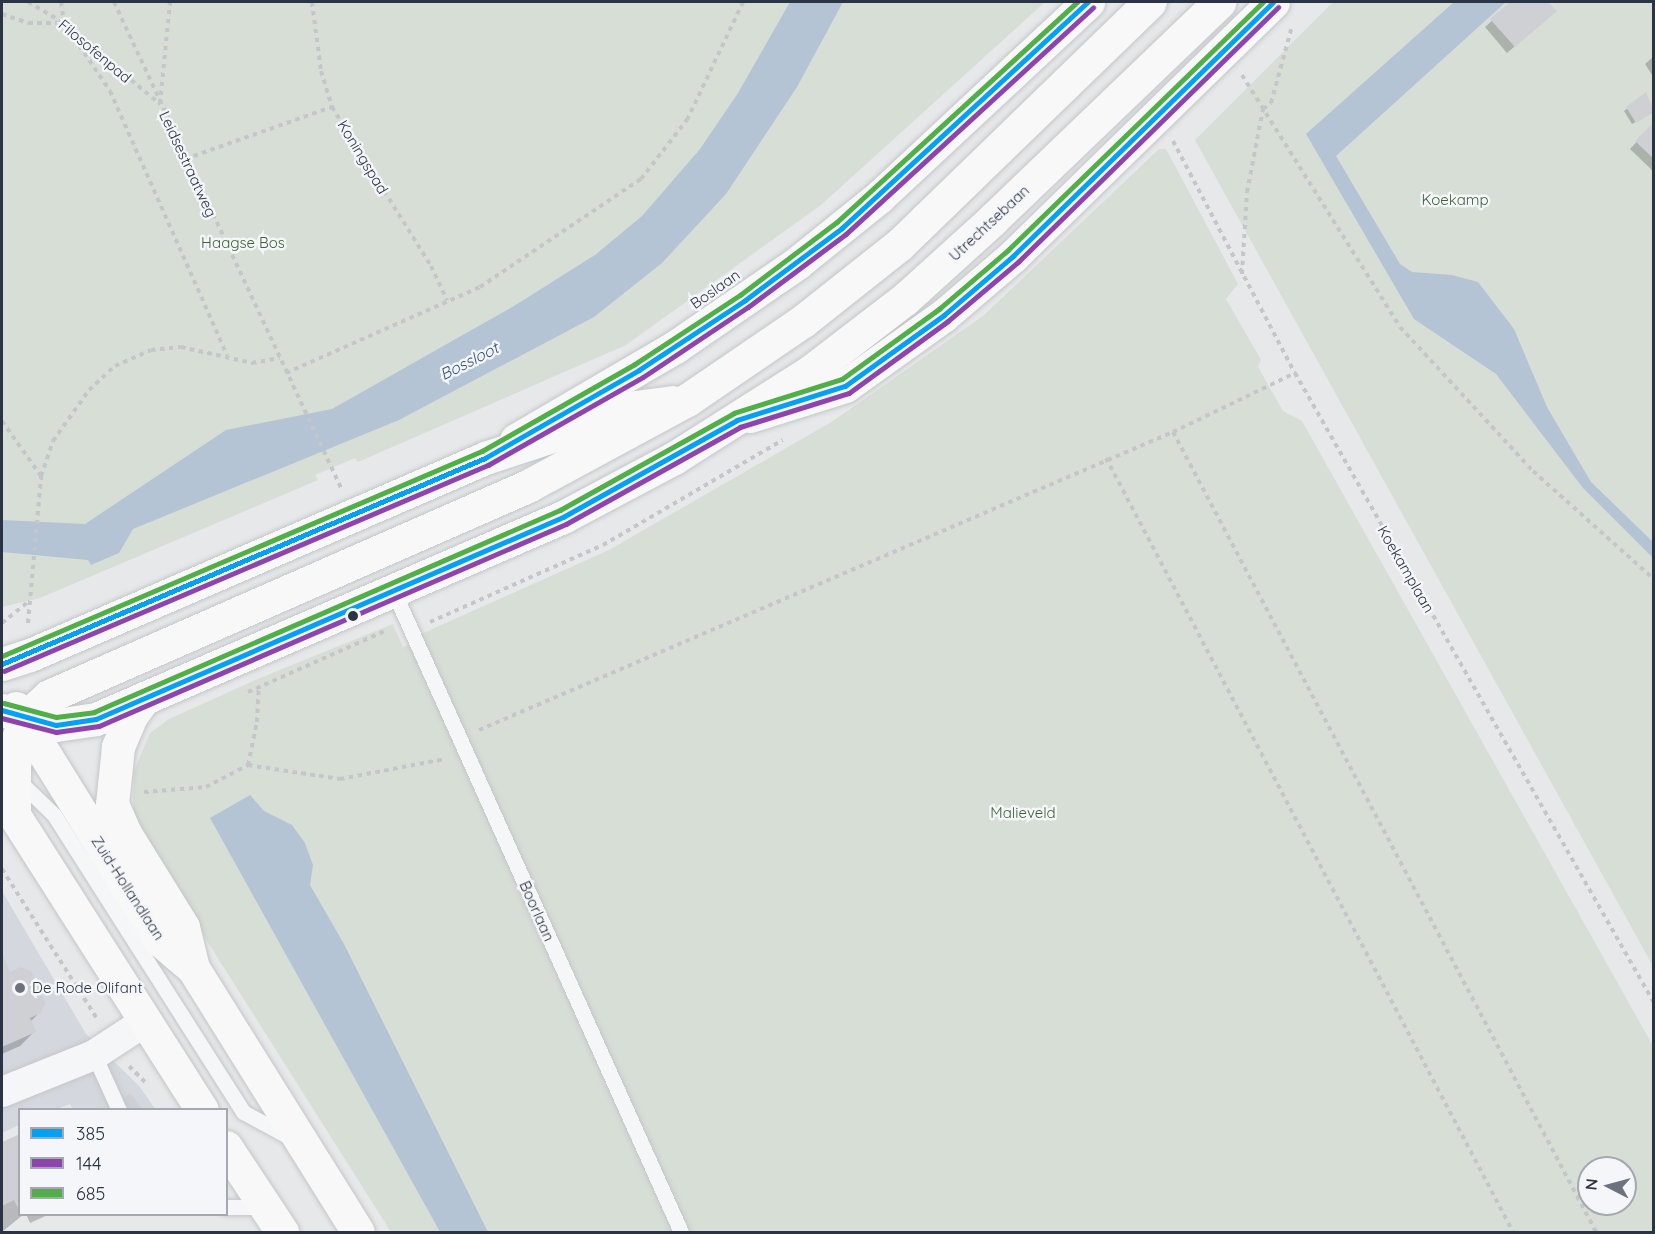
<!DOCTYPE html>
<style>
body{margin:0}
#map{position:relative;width:1655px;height:1234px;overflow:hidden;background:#e6e8ea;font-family:Quicksand,sans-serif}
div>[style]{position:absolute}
.built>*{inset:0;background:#d4d7dd}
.green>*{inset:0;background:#d6ded6}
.water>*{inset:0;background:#b4c4d5}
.shadow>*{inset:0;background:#0003}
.building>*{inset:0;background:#ced0d3}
.path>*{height:4px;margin-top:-2px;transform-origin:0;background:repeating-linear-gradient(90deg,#c5c6ca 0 4.5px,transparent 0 9px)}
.roads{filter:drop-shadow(0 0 2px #c4c6c8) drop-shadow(0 0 2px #c4c6c8)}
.lane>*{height:15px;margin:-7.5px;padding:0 7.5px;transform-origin:7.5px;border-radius:7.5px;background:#f5f6f7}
.street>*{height:30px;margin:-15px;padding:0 15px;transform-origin:15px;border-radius:15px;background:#f5f6f7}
.secondary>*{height:33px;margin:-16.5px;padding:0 16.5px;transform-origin:16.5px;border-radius:16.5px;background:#f8f8f8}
.primary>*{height:33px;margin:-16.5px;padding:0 16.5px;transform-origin:16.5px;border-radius:16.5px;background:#f8f8f8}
.bus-1>*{height:4.5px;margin:-2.25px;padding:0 2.25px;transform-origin:2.25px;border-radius:2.25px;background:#02a1f6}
.bus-2>*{height:4.5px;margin:-2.25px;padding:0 2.25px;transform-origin:2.25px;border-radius:2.25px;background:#8e44ad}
.bus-3>*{height:4.5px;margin:-2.25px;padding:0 2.25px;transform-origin:2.25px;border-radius:2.25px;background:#50af46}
.dots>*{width:16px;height:16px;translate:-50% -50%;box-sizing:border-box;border:3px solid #f4f6f9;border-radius:50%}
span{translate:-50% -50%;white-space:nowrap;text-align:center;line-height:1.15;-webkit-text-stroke:5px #f4f6f9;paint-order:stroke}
.street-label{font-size:15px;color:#2b3445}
.park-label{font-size:15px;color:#3f6138}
.poi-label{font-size:15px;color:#2b3445}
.left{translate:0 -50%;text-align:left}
.water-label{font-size:16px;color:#34527a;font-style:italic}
.frame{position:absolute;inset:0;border:3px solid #2b3445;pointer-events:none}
.legend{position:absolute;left:18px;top:1108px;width:210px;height:108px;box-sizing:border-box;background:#f4f6f9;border:2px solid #a4a8b1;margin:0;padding:8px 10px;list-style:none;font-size:18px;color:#2b3445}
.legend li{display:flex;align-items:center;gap:12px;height:30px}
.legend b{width:30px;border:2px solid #a4a8b1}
.north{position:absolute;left:1577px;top:1156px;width:60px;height:60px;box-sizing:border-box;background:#f4f6f9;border:2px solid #a4a8b1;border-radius:50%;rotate:276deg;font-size:16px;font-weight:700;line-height:24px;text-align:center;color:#2b3445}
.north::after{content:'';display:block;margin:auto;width:21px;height:27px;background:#6c737f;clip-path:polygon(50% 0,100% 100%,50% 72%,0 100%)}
</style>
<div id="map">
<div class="built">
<div style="clip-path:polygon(2px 891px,86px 1034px,140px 1087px,155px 1109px,73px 1109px,70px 1104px,57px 1109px,20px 1110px,19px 1125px,2px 1133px)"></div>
</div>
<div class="green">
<div style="clip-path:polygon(2px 2px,1045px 2px,821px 205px,626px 345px,358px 462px,355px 458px,315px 475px,318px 480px,40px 598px,2px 607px)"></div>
<div style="clip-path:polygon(1333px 2px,1653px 2px,1653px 966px,1195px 140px)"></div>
<div style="clip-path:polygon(evenodd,1159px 149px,1166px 149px,1238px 284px,1226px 299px,1261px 360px,1258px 367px,1283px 411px,1302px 421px,1653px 1046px,1653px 1232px,467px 1232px,233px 805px,211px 818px,440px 1232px,391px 1232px,142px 838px,133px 808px,134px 771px,150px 733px,169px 719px,260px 678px,393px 624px,403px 647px,421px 640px,419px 635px,609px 550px,833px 421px,983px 316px,1159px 149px,1589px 1168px,1625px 1168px,1625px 1204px,1589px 1204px,1589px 1168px)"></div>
</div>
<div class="water">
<div style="clip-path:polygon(790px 2px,843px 2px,797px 87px,726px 194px,662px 263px,594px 317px,399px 420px,133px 529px,119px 553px,91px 565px,88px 560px,2px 552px,2px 520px,85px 524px,226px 430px,332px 409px,514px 306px,595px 255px,642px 216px,700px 149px,738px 93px)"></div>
<div style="clip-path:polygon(1454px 2px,1506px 2px,1336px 156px,1400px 264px,1412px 272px,1452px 275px,1478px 282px,1514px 329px,1547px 407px,1591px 482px,1653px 542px,1653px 558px,1583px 488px,1496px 374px,1414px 319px,1306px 134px)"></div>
<div style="clip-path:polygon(250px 795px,264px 811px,292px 825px,305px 843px,313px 865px,310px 885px,344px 944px,488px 1232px,440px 1232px,210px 818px)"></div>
</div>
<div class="shadow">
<div style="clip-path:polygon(1513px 2px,1546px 2px,1555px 11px,1507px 53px,1485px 27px)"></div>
<div style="clip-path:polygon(1654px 56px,1654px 78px,1645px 64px)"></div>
<div style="clip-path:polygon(1645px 94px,1654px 111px,1632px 124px,1624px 111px)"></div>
<div style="clip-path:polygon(1654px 124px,1654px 172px,1630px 149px)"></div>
<div style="clip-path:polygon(2px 956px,9px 974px,40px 1012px,30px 1022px,34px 1032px,20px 1046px,2px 1054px)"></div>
<div style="clip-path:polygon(20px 1135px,20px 1214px,24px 1214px,2px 1232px,2px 1144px)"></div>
<div style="clip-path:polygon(26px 1214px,50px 1214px,30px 1223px)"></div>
</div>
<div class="building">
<div style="clip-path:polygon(1510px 2px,1548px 2px,1557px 11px,1515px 47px,1490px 19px)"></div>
<div style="clip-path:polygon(1646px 92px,1654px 112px,1636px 123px,1626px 107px)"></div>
<div style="clip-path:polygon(1654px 122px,1654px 159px,1635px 141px)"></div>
<div style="clip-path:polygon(2px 953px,10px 972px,21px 967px,31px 971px,45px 1003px,41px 1013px,30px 1018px,36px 1032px,2px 1047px)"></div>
<div style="clip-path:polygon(130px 1093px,143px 1110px,112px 1110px)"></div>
<div style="clip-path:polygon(20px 1134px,20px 1212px,14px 1200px,2px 1206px,2px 1142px)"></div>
</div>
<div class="path">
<div style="left:28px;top:2px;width:42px;rotate:30.3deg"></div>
<div style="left:61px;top:2px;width:21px;rotate:82deg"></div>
<div style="left:64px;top:23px;width:82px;rotate:55.9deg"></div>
<div style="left:110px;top:91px;width:289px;rotate:66.1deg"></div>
<div style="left:114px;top:2px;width:536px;rotate:64.96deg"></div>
<div style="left:312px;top:2px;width:70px;rotate:82.6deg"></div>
<div style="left:321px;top:71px;width:38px;rotate:73deg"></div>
<div style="left:332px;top:107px;width:187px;rotate:58.1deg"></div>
<div style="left:431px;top:266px;width:38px;rotate:65deg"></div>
<div style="left:2px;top:14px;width:28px;rotate:19deg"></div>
<div style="left:28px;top:23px;width:35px"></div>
<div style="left:69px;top:28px;width:119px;rotate:39.9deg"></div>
<div style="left:160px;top:104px;width:102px;rotate:-84.4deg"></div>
<div style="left:1242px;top:75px;width:297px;rotate:57.9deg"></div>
<div style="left:1400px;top:327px;width:196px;rotate:47.3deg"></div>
<div style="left:1533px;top:471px;width:162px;rotate:41.8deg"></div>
<div style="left:1173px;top:141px;width:262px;rotate:62.3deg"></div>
<div style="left:1295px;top:373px;width:725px;rotate:60.32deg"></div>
<div style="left:185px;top:159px;width:156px;rotate:-19.5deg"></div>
<div style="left:1242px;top:274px;width:82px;rotate:-86.5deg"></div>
<div style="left:1247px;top:192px;width:85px;rotate:-79.1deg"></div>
<div style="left:1263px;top:109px;width:10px;rotate:-37deg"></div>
<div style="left:1271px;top:103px;width:80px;rotate:-74.7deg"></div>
<div style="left:286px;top:373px;width:212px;rotate:-23.9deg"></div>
<div style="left:480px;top:287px;width:194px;rotate:-33.9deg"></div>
<div style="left:641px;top:179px;width:75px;rotate:-52.1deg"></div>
<div style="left:687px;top:120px;width:131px;rotate:-64.6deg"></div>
<div style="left:2px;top:421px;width:67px;rotate:54.7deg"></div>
<div style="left:1173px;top:432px;width:905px;rotate:62.13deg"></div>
<div style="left:1106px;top:458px;width:874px;rotate:62.26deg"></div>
<div style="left:430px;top:622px;width:189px;rotate:-24deg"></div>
<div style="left:603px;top:545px;width:208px;rotate:-30.3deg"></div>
<div style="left:2px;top:623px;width:35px;rotate:-39deg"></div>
<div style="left:28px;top:623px;width:148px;rotate:-84.9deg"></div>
<div style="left:41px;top:476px;width:37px;rotate:-71deg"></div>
<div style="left:53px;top:441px;width:62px;rotate:-54.8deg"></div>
<div style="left:89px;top:390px;width:35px;rotate:-43deg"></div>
<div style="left:115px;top:366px;width:39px;rotate:-24deg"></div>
<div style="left:151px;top:350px;width:30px;rotate:-6deg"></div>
<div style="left:181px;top:347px;width:73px;rotate:12.7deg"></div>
<div style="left:252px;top:363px;width:28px;rotate:-10deg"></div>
<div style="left:248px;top:692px;width:152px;rotate:-24deg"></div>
<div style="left:479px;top:730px;width:755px;rotate:-23.24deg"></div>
<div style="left:1173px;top:432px;width:136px;rotate:-25.8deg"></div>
<div style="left:248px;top:765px;width:44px;rotate:-78.2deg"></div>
<div style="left:257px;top:722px;width:35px;rotate:-87deg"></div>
<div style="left:144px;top:792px;width:62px;rotate:-4.6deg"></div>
<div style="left:206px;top:787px;width:47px;rotate:-27.6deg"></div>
<div style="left:248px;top:765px;width:93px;rotate:8.7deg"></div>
<div style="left:340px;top:779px;width:107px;rotate:-10.8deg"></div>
<div style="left:2px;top:869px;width:179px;rotate:57.6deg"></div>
<div style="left:129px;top:1066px;width:23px;rotate:45deg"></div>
</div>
<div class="roads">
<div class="lane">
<div style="left:393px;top:590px;width:704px;rotate:65.84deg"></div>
<div style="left:15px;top:777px;width:54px;rotate:44.3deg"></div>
<div style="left:54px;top:815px;width:352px;rotate:57.5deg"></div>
<div style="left:243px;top:1112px;width:55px;rotate:28.4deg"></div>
<div style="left:94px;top:1055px;width:60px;rotate:65.6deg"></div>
<div style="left:226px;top:1207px;width:39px"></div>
</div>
<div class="street">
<div style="left:2px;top:1092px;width:99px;rotate:-21.9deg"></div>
<div style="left:94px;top:1055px;width:62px;rotate:-33.2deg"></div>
</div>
<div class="secondary">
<div style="left:750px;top:416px;width:100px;rotate:-17.5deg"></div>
<div style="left:845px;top:386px;width:122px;rotate:-35.6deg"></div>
<div style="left:944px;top:315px;width:91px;rotate:-40.5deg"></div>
<div style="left:1013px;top:256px;width:363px;rotate:-44.3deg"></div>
<div style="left:516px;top:440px;width:184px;rotate:-30.3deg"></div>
<div style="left:675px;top:347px;width:148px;rotate:-34.5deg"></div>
<div style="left:797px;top:263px;width:105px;rotate:-38.8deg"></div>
<div style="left:879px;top:197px;width:286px;rotate:-43deg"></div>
</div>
<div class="primary">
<div style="left:2px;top:664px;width:29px;rotate:-18deg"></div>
<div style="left:30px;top:655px;width:496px;rotate:-23.4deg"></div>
<div style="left:485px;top:458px;width:100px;rotate:-18.1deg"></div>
<div style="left:580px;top:427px;width:44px;rotate:-24.2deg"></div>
<div style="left:620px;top:409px;width:53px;rotate:-7.5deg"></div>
<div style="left:144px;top:698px;width:22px;rotate:126deg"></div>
<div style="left:131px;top:716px;width:34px;rotate:113deg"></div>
<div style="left:118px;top:747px;width:57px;rotate:96deg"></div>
<div style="left:112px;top:804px;width:34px;rotate:66deg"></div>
<div style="left:126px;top:835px;width:108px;rotate:58.2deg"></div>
<div style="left:183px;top:927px;width:42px;rotate:76.3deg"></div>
<div style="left:16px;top:708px;width:274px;rotate:58.1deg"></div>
<div style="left:161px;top:941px;width:42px;rotate:40.2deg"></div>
<div style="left:193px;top:968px;width:311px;rotate:58deg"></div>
<div style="left:2px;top:710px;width:56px;rotate:15.5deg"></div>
<div style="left:56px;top:725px;width:40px;rotate:-8.5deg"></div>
<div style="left:96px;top:719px;width:509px;rotate:-23.39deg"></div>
<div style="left:563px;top:517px;width:126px;rotate:-28deg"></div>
<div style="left:674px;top:458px;width:162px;rotate:-32.4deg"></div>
<div style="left:811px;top:371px;width:118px;rotate:-37.5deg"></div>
<div style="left:905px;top:299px;width:118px;rotate:-42.2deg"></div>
<div style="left:992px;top:220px;width:315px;rotate:-43.8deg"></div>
<div style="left:2px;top:796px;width:372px;rotate:57.5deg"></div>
<div style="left:14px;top:814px;width:48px;rotate:-90deg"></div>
<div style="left:14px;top:766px;width:30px;rotate:-81deg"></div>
<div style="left:19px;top:736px;width:23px;rotate:-67deg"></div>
<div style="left:28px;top:715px;width:28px;rotate:-42deg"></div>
<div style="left:49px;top:696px;width:523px;rotate:-23.67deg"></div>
<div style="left:528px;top:486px;width:181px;rotate:-28.4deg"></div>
<div style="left:687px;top:400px;width:140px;rotate:-34.3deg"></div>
<div style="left:803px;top:321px;width:122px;rotate:-38.4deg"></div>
<div style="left:899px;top:245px;width:349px;rotate:-44.1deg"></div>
<div style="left:226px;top:1147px;width:102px;rotate:56.6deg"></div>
</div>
</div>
<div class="bus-1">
<div style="left:2px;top:664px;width:525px;rotate:-23.1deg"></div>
<div style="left:485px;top:458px;width:177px;rotate:-29.7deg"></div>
<div style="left:639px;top:370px;width:126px;rotate:-33.3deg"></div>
<div style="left:744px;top:301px;width:122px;rotate:-36.7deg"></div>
<div style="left:842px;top:228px;width:334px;rotate:-42.6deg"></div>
<div style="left:2px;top:710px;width:56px;rotate:15.5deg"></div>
<div style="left:56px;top:725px;width:40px;rotate:-8.5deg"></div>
<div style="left:96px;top:719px;width:509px;rotate:-23.39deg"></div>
<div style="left:563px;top:517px;width:199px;rotate:-29.1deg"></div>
<div style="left:737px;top:420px;width:113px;rotate:-17.5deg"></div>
<div style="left:845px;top:386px;width:122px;rotate:-35.6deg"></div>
<div style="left:944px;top:315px;width:91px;rotate:-40.5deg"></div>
<div style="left:1013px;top:256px;width:363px;rotate:-44.3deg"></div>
</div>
<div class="bus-2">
<div style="left:4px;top:671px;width:526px;rotate:-23.06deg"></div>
<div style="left:488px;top:465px;width:178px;rotate:-29.6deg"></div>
<div style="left:643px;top:377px;width:126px;rotate:-33.7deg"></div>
<div style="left:748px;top:307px;width:122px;rotate:-36.7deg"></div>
<div style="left:846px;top:234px;width:335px;rotate:-42.5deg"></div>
<div style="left:2px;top:718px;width:56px;rotate:14.5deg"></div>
<div style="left:56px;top:732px;width:43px;rotate:-7.9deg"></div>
<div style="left:99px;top:726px;width:509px;rotate:-23.39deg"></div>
<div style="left:566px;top:524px;width:199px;rotate:-29.1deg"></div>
<div style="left:740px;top:427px;width:114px;rotate:-17.3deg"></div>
<div style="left:849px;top:393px;width:122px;rotate:-36deg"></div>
<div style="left:948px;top:321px;width:92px;rotate:-40.1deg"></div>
<div style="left:1018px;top:262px;width:364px;rotate:-44.4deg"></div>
</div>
<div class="bus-3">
<div style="left:2px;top:656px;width:522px;rotate:-23.13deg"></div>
<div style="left:482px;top:451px;width:176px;rotate:-29.6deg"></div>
<div style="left:635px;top:364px;width:126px;rotate:-33.3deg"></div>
<div style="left:740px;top:295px;width:121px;rotate:-37deg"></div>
<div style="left:837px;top:222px;width:326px;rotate:-42.5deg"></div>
<div style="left:4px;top:703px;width:54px;rotate:15.1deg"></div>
<div style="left:56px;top:717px;width:38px;rotate:-7deg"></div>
<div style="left:94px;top:712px;width:508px;rotate:-23.44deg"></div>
<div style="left:560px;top:510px;width:199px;rotate:-29.1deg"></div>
<div style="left:734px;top:413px;width:113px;rotate:-17.5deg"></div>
<div style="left:842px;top:379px;width:120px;rotate:-35.8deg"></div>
<div style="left:939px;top:309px;width:91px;rotate:-40.5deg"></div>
<div style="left:1008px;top:250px;width:356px;rotate:-44.2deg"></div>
</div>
<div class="dots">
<div style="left:353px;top:616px;background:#2b3445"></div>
<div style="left:20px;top:988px;background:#6c737f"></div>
</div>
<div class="street-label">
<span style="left:95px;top:51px;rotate:40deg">Filosofenpad</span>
<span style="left:363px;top:157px;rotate:59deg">Koningspad</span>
<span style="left:188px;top:164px;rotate:65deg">Leidsestraatweg</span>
<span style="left:989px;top:223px;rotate:-43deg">Utrechtsebaan</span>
<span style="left:715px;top:289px;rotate:-35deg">Boslaan</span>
<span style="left:1406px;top:569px;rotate:60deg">Koekamplaan</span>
<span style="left:128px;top:888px;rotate:57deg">Zuid-Hollandlaan</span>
<span style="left:537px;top:911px;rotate:66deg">Boorlaan</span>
</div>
<div class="park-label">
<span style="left:1455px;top:200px">Koekamp</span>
<span style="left:243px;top:243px">Haagse Bos</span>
<span style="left:1023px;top:813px">Malieveld</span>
</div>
<div class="poi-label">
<span class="left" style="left:32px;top:988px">De Rode Olifant</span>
</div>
<div class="water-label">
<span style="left:469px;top:361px;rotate:-27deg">Bossloot</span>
</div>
<div class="frame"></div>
<ul class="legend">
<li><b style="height:8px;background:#02a1f6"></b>385</li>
<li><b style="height:8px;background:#8e44ad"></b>144</li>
<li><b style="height:8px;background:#50af46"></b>685</li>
</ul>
<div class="north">N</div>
</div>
